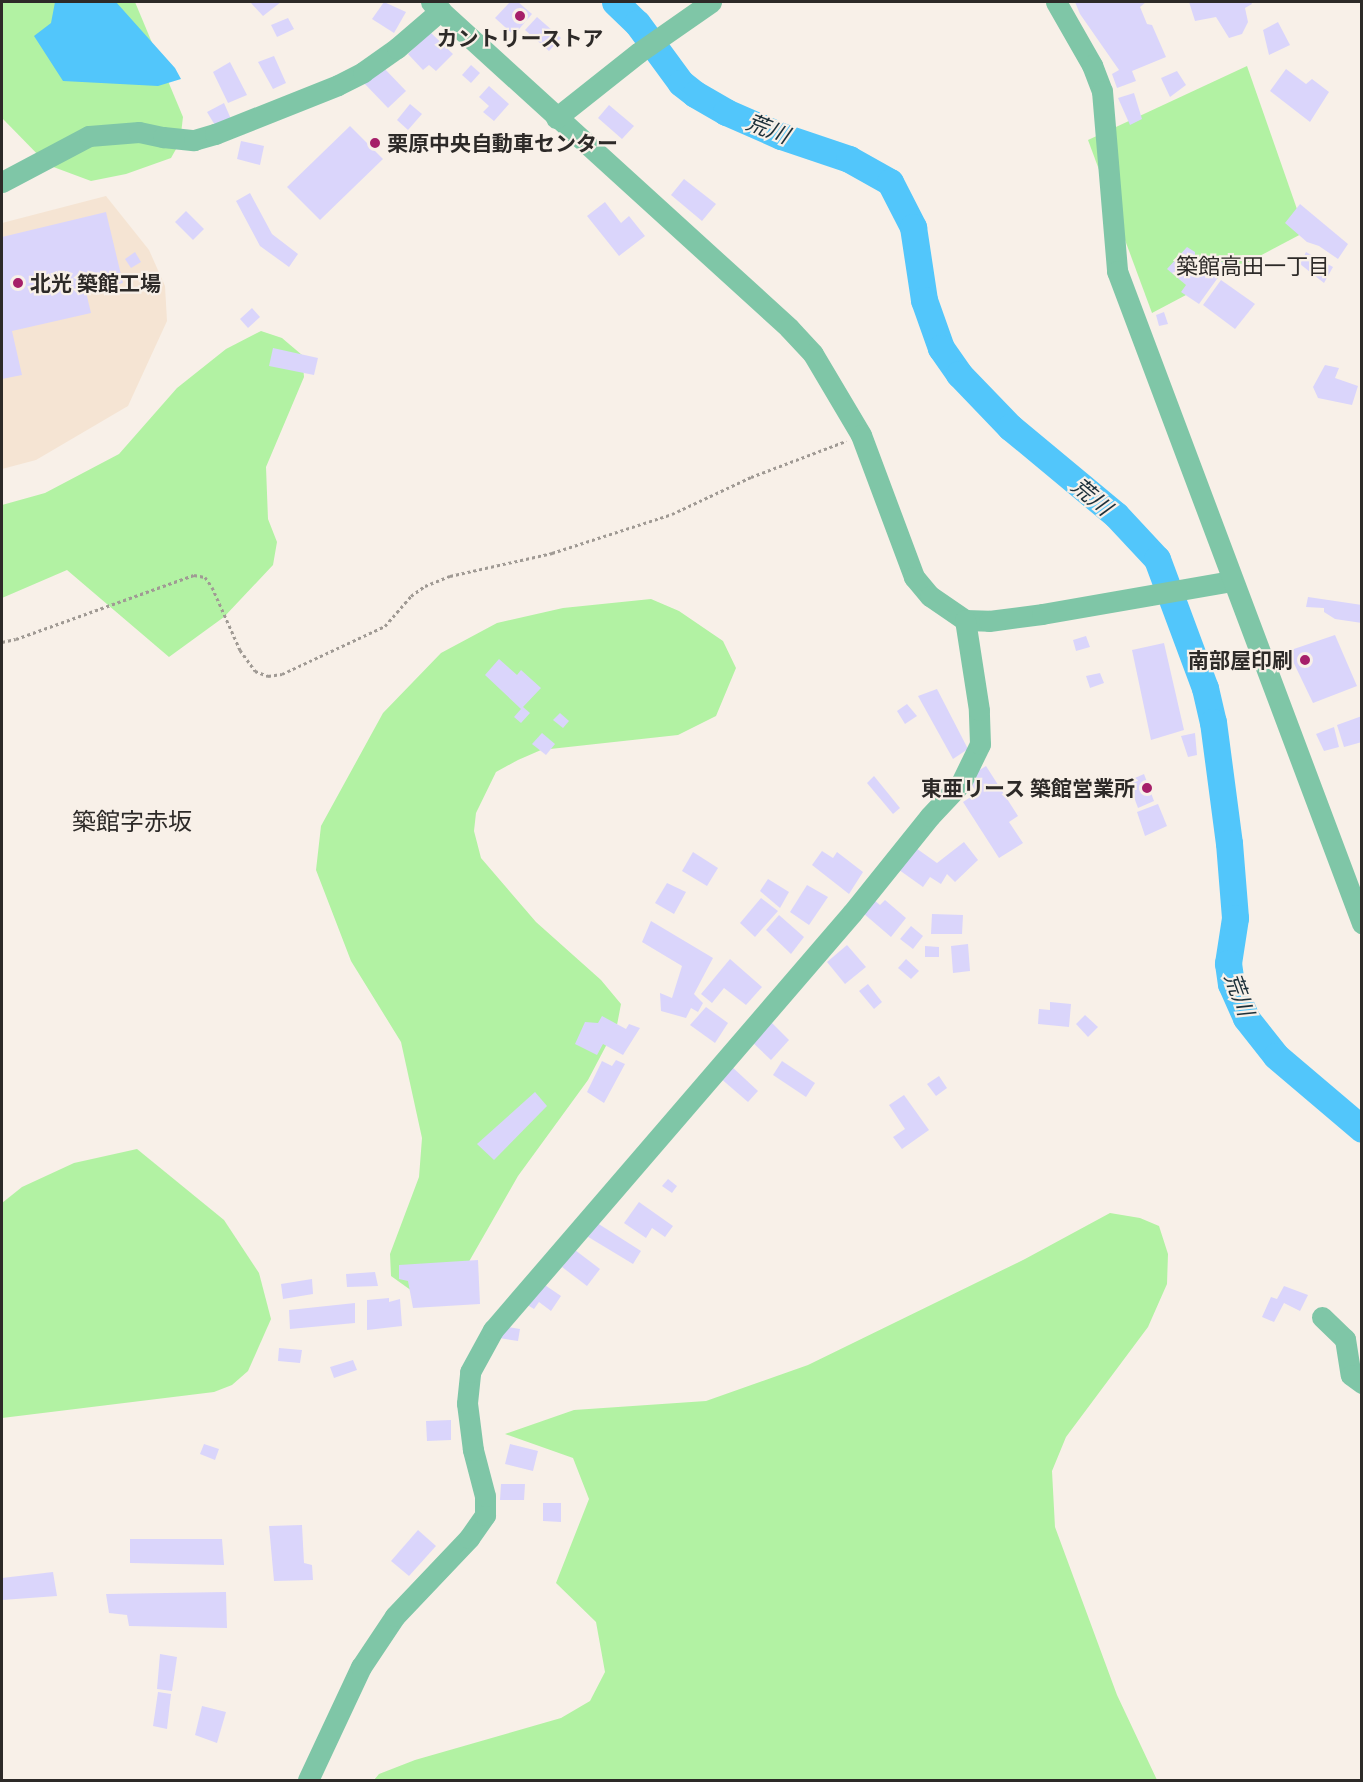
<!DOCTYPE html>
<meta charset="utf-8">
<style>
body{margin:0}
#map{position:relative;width:1363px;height:1782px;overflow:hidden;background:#f8f0e8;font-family:Ubuntu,"Noto Sans JP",sans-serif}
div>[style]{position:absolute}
.industrial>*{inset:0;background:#f5e4d3}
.green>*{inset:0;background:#b2f2a3}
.water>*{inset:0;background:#52c6fb}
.river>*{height:27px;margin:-13.5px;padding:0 13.5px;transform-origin:13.5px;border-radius:13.5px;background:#52c6fb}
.building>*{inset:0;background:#dad5fb}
.path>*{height:3px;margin-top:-1.5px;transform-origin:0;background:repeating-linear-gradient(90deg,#a09a94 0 3px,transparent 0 6px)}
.minor>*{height:21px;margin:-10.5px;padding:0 10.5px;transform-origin:10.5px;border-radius:10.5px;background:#7fc6a7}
.dots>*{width:16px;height:16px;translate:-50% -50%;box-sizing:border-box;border:3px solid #f8f0e8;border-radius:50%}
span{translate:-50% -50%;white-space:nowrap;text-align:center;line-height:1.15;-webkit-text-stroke:4.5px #f8f0e8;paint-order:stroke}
.poi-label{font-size:21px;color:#2d2a28;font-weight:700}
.left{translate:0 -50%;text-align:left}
.right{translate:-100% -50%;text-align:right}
.water-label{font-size:22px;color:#1c303a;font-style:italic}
.neighbourhood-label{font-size:22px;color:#2d2a28}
.quarter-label{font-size:24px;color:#2d2a28}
.frame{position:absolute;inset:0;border:3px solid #2d2a28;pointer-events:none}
</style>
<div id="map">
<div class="industrial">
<div style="clip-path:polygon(106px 196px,149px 250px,165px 286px,167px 321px,128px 406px,36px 460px,2px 469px,2px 223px)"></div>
</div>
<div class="green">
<div style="clip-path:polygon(2px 2px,135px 2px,183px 117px,180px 142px,171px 158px,126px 174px,91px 181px,48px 165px,2px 118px)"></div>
<div style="clip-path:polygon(1247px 66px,1305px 232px,1152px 313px,1088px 140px)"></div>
<div style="clip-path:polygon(261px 331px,282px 338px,302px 355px,304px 377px,266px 467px,268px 519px,277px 542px,273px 565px,224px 617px,169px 657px,67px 570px,2px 598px,2px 505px,45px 493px,119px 454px,177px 388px,226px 349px)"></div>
<div style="clip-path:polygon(651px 599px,679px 611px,723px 641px,736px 668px,716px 716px,678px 735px,541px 750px,518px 760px,496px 772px,476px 813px,474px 831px,481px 858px,536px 922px,601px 980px,621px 1004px,617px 1025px,588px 1080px,518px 1176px,463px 1272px,412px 1291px,391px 1276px,390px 1254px,419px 1177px,422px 1138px,401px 1042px,351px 961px,316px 870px,321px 826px,383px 713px,441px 653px,497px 623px,563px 608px)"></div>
<div style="clip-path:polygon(137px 1149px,224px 1220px,259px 1273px,271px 1319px,248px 1371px,232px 1385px,214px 1392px,2px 1418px,2px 1203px,22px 1187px,74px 1163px)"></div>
<div style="clip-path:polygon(1110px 1213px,1140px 1218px,1159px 1226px,1168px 1254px,1167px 1284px,1148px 1327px,1066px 1437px,1052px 1471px,1055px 1527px,1117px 1695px,1157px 1780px,374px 1780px,379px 1774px,415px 1760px,561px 1718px,590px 1701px,605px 1672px,596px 1622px,556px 1583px,589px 1499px,573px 1458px,505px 1434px,574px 1410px,706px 1401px,808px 1365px,1025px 1259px)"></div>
</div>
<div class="water">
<div style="clip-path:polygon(55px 2px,116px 2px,175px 68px,181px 79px,158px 86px,63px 81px,34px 36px,51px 23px)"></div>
</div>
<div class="river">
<div style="left:615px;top:2px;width:30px;rotate:44deg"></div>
<div style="left:637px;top:23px;width:74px;rotate:53.7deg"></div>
<div style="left:681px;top:83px;width:18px;rotate:38deg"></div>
<div style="left:695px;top:94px;width:36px;rotate:30deg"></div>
<div style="left:726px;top:112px;width:60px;rotate:23.6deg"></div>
<div style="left:781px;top:136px;width:72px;rotate:18.7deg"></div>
<div style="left:849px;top:159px;width:47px;rotate:29.3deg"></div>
<div style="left:890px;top:182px;width:51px;rotate:62.9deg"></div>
<div style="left:913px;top:227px;width:74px;rotate:81.4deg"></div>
<div style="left:924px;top:300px;width:51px;rotate:70.5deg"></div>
<div style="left:941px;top:348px;width:32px;rotate:55deg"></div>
<div style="left:959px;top:374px;width:74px;rotate:46.1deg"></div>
<div style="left:1010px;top:427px;width:138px;rotate:39.7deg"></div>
<div style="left:1116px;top:515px;width:60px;rotate:47deg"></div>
<div style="left:1157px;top:559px;width:138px;rotate:69.6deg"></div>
<div style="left:1205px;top:688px;width:35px;rotate:77deg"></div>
<div style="left:1213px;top:722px;width:122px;rotate:82.5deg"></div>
<div style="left:1229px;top:843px;width:75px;rotate:85.4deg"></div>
<div style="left:1235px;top:918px;width:46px;rotate:98.8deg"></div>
<div style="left:1228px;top:963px;width:21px;rotate:82deg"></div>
<div style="left:1231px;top:984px;width:37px;rotate:66deg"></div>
<div style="left:1246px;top:1018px;width:48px;rotate:51.7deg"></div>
<div style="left:1276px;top:1056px;width:113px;rotate:40.3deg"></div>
</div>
<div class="building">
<div style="clip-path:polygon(250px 2px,281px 2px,263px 16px)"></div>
<div style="clip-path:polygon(384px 2px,406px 12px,394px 33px,372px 19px)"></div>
<div style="clip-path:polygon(510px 2px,518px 2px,532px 14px,514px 35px,495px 18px)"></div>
<div style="clip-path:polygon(1075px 2px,1146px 2px,1140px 7px,1147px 24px,1152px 25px,1166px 57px,1132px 71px,1136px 81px,1117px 88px,1112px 74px,1119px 70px,1080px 14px)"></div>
<div style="clip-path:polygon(1189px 2px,1251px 2px,1252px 4px,1245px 8px,1248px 22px,1242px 34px,1229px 38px,1216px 17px,1195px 21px)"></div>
<div style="clip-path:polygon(537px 17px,561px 38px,549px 51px,525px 30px)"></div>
<div style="clip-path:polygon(288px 18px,294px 29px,277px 37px,271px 25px)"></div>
<div style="clip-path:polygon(1278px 22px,1290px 45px,1269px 55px,1263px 30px)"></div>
<div style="clip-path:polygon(430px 32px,453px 54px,436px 71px,429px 65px,423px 70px,408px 54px)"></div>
<div style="clip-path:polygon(274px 56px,286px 83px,273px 89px,258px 62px)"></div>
<div style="clip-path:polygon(230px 62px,247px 95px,228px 103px,213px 72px)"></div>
<div style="clip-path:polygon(381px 65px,406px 91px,388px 108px,363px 82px)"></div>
<div style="clip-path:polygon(471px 65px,480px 73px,471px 83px,462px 75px)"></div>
<div style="clip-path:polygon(1286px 69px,1306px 84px,1312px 79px,1329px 92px,1310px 122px,1270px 91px)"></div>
<div style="clip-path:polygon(1177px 71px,1186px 85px,1170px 97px,1161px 78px)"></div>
<div style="clip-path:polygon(489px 86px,509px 104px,494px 121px,483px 112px,489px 106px,479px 97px)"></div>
<div style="clip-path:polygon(1134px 93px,1142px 119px,1130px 125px,1118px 98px)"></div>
<div style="clip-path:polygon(224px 103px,231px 119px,216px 127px,207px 112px)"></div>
<div style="clip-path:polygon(410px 104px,422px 114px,408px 130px,397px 120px)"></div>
<div style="clip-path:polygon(609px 105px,634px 126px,622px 139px,598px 118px)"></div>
<div style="clip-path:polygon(350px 126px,383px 159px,320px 220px,287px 187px)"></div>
<div style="clip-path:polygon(241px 141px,264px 146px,260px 165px,237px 159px)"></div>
<div style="clip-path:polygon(684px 179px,716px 204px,702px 221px,671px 195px)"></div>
<div style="clip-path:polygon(250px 193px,272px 234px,298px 254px,289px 267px,260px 246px,236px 201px)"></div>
<div style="clip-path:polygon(605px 202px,621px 223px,629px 216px,645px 236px,619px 256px,587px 216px)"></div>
<div style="clip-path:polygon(1300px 204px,1348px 244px,1338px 259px,1319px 246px,1307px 242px,1285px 223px)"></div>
<div style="clip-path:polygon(186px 211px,204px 229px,193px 240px,175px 222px)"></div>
<div style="clip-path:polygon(106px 212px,123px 283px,86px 292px,91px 313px,12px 331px,22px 375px,2px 379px,2px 237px)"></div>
<div style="clip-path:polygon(1187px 247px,1195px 252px,1195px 261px,1201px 264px,1204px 259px,1215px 267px,1220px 261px,1227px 265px,1199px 304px,1181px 292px,1186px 285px,1167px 269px)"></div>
<div style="clip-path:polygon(135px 252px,141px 262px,131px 268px,125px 259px)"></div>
<div style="clip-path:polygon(1306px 252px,1333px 267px,1324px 283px,1300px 264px)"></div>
<div style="clip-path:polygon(1221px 280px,1255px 304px,1235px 329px,1203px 305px)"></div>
<div style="clip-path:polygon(252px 308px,260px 317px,248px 328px,240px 319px)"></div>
<div style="clip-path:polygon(1164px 312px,1168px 324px,1159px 326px,1156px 315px)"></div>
<div style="clip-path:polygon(273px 348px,318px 358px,314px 375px,269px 366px)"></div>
<div style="clip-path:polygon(1325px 365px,1339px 368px,1335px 378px,1358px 386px,1352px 405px,1318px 398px,1313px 387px)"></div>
<div style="clip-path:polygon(1308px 597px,1362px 605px,1362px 623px,1335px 619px,1324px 612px,1324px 608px,1306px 607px)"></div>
<div style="clip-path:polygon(1335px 635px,1357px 686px,1313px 703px,1288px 651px)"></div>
<div style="clip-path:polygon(1086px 636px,1090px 647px,1076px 651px,1073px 640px)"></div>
<div style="clip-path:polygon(1164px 643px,1184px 730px,1151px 740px,1132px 650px)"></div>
<div style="clip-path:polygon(499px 659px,517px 675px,521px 670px,541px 688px,523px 707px,530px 713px,521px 723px,514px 717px,521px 709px,485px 675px)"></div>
<div style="clip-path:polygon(1100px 673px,1104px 683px,1090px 688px,1086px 676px)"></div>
<div style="clip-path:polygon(937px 689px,968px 749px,953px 759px,918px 696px)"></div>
<div style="clip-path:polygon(907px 704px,917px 716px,905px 724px,897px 711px)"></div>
<div style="clip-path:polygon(560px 713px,569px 721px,563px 728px,553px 720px)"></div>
<div style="clip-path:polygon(1362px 716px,1362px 742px,1344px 747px,1337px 725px)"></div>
<div style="clip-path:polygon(1334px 727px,1339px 747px,1324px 751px,1316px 734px)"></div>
<div style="clip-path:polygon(542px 733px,555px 744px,546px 755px,532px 744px)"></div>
<div style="clip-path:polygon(1195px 733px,1197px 755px,1188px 757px,1181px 736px)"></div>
<div style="clip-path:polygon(986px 766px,1018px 816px,1009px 822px,1023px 843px,999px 858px,963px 802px,977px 793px,967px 778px)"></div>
<div style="clip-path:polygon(1144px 774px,1154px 801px,1138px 808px,1128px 781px)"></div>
<div style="clip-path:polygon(874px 776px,900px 808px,893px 814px,867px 783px)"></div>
<div style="clip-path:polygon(1158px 804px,1167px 826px,1145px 836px,1137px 812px)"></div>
<div style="clip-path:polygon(964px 842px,978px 860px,955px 882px,947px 874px,941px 884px,930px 877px,923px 887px,895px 867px,913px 846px,937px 863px)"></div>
<div style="clip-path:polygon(822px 851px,833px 858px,837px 852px,863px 872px,849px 894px,812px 865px)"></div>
<div style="clip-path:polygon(693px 852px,718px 868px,707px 886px,682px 871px)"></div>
<div style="clip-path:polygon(768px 879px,789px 892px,780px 908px,760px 891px)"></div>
<div style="clip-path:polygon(667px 883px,686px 892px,674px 914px,655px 903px)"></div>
<div style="clip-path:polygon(807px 885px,828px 897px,809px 925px,790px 912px)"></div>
<div style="clip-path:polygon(761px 898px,778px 911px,755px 937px,740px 923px)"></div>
<div style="clip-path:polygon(874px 900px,880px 905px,885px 900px,906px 918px,891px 937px,863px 913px)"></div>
<div style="clip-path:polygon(932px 914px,963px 915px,962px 934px,931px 934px)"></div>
<div style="clip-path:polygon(779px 915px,804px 937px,791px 954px,766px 930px)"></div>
<div style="clip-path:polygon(651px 921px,713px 958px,694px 994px,703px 1003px,698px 1012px,691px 1008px,686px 1018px,661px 1011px,660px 993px,672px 998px,682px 966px,642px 942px)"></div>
<div style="clip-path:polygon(911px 926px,923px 936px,913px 949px,900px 939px)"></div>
<div style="clip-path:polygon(968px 944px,970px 971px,953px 973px,951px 946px)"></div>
<div style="clip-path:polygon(847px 945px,866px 967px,845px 984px,827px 962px)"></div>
<div style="clip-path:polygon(925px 946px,939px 947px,939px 957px,925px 957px)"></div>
<div style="clip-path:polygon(730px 959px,762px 987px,746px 1005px,724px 988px,712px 1003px,701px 994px)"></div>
<div style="clip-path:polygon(906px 959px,919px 971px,911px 979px,898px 968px)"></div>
<div style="clip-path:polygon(868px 984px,882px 1002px,874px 1009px,859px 991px)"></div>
<div style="clip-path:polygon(1050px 1002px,1071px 1004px,1069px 1027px,1038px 1024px,1039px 1009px,1050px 1010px)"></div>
<div style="clip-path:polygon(706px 1007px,728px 1023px,715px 1043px,690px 1025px)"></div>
<div style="clip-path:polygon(1085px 1015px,1098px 1027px,1088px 1037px,1076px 1024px)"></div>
<div style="clip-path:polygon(602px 1016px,626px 1029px,629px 1024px,640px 1028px,623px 1055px,603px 1044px,597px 1055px,575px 1044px,585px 1022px,598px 1023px)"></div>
<div style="clip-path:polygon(769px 1020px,789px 1040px,771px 1060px,750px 1040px)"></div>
<div style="clip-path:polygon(616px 1060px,625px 1064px,604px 1103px,587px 1092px,602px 1061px,612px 1066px)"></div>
<div style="clip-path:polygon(782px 1061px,815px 1083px,806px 1097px,773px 1075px)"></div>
<div style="clip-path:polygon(730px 1065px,758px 1091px,748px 1102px,719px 1077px)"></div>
<div style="clip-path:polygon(939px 1076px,947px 1088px,936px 1096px,927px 1084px)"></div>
<div style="clip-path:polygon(535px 1092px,547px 1106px,494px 1160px,477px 1144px)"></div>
<div style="clip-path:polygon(904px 1095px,929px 1130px,902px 1149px,893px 1137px,905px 1129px,889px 1105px)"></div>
<div style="clip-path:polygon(668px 1179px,677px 1186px,672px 1193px,662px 1186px)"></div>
<div style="clip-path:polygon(639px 1202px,673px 1226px,665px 1237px,652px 1228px,646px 1238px,624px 1223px)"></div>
<div style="clip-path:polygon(594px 1221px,641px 1251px,633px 1264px,585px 1235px)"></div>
<div style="clip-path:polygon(575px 1250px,600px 1269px,587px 1286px,562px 1267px)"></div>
<div style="clip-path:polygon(478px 1260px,480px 1304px,413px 1308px,408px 1281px,399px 1279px,399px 1265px)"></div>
<div style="clip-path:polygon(375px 1272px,378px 1286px,347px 1287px,346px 1274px)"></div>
<div style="clip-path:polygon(312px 1279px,313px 1294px,283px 1299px,281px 1284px)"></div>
<div style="clip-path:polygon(539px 1281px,561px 1296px,551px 1311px,539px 1302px,534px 1309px,524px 1303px)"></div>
<div style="clip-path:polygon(1284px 1286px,1308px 1295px,1300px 1311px,1284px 1303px,1274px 1322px,1262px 1317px,1271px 1297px,1277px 1299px)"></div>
<div style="clip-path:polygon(389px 1298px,389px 1302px,400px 1299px,402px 1326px,367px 1330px,367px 1300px)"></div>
<div style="clip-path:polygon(355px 1303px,355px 1323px,290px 1329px,289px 1310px)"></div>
<div style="clip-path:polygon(501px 1326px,520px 1329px,518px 1341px,499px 1338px)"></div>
<div style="clip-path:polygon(279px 1348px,302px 1350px,300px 1363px,278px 1361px)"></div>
<div style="clip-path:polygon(353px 1360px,357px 1370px,334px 1378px,330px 1367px)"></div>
<div style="clip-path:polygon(451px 1420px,451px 1440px,427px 1441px,426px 1421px)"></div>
<div style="clip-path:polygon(204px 1444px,219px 1449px,215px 1460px,200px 1454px)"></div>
<div style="clip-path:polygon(510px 1444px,538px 1451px,533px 1471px,505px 1464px)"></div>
<div style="clip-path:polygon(501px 1484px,525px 1484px,524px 1500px,500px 1500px)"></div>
<div style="clip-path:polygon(543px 1503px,561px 1503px,561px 1522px,543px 1521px)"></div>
<div style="clip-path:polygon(302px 1525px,304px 1563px,312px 1565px,313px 1580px,274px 1581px,269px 1526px)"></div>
<div style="clip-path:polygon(418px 1530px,436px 1546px,409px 1576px,391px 1561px)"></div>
<div style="clip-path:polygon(130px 1539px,222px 1539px,224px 1565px,130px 1563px)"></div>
<div style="clip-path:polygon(53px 1572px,57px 1596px,2px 1600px,2px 1578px)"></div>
<div style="clip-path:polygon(226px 1592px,227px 1628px,129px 1626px,127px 1615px,109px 1613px,106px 1594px)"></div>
<div style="clip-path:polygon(160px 1654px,177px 1657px,172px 1691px,157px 1689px)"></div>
<div style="clip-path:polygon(158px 1692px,171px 1694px,167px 1729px,153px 1726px)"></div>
<div style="clip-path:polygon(202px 1706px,226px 1712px,217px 1743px,195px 1735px)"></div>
</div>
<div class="path">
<div style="left:2px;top:642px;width:14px;rotate:-12deg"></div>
<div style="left:16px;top:639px;width:189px;rotate:-19.8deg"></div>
<div style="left:194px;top:575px;width:11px;rotate:10deg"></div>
<div style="left:205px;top:577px;width:12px;rotate:55deg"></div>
<div style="left:212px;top:587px;width:69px;rotate:66deg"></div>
<div style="left:240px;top:650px;width:26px;rotate:54deg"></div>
<div style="left:255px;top:671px;width:14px;rotate:21deg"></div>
<div style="left:268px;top:676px;width:14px;rotate:-8deg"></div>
<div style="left:282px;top:674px;width:114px;rotate:-25deg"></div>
<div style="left:385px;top:626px;width:40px;rotate:-49deg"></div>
<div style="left:411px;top:596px;width:17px;rotate:-36deg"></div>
<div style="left:425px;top:586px;width:27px;rotate:-22deg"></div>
<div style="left:450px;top:576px;width:105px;rotate:-12.7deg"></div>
<div style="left:552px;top:553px;width:126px;rotate:-18deg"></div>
<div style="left:672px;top:514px;width:87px;rotate:-25.1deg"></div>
<div style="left:751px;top:477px;width:102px;rotate:-20.8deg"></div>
</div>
<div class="minor">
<div style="left:431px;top:2px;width:484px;rotate:42.3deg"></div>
<div style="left:789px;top:328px;width:35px;rotate:47deg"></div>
<div style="left:813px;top:354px;width:94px;rotate:59.3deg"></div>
<div style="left:861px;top:435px;width:152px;rotate:69.5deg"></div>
<div style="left:914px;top:577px;width:25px;rotate:50deg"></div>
<div style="left:930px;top:596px;width:42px;rotate:34.4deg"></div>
<div style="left:965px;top:620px;width:24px;rotate:2deg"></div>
<div style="left:989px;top:621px;width:53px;rotate:-7.5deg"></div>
<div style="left:1042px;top:614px;width:193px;rotate:-9.9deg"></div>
<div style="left:1056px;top:2px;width:73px;rotate:60.3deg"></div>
<div style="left:1092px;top:65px;width:28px;rotate:69deg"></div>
<div style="left:1102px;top:91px;width:181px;rotate:85.2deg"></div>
<div style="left:1117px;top:271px;width:697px;rotate:69.41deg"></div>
<div style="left:556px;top:118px;width:105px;rotate:-38.4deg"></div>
<div style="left:638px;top:53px;width:89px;rotate:-34.9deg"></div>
<div style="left:2px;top:182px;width:98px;rotate:-27.9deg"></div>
<div style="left:89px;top:136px;width:50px;rotate:-4.6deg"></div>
<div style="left:139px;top:132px;width:25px;rotate:12deg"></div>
<div style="left:163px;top:137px;width:31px;rotate:6deg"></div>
<div style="left:194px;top:140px;width:22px;rotate:-16deg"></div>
<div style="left:215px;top:134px;width:132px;rotate:-21.7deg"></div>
<div style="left:338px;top:85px;width:28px;rotate:-27deg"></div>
<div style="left:363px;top:72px;width:42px;rotate:-35.2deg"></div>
<div style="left:397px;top:48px;width:58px;rotate:-40.8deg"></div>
<div style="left:1322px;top:1317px;width:32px;rotate:44deg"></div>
<div style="left:1345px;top:1339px;width:36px;rotate:81deg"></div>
<div style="left:1351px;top:1375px;width:14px;rotate:36deg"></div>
<div style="left:308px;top:1780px;width:125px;rotate:-64.9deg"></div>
<div style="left:361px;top:1667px;width:61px;rotate:-56.3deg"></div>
<div style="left:395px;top:1616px;width:108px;rotate:-46.5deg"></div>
<div style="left:469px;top:1538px;width:28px;rotate:-55deg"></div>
<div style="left:485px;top:1515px;width:19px;rotate:-90deg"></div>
<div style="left:485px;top:1496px;width:48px;rotate:-104.6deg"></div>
<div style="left:473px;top:1450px;width:47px;rotate:-97.3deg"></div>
<div style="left:467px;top:1403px;width:31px;rotate:-84deg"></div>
<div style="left:470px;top:1372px;width:48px;rotate:-61.3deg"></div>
<div style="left:493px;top:1330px;width:550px;rotate:-49.27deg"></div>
<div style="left:852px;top:913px;width:124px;rotate:-51.2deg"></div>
<div style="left:930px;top:816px;width:45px;rotate:-46.8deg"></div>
<div style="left:961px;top:783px;width:43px;rotate:-64deg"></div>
<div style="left:980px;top:744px;width:34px;rotate:-92deg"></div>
<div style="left:979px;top:710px;width:91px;rotate:-98.8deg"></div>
</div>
<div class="dots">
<div style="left:520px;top:16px;background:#a61f69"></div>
<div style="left:375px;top:143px;background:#a61f69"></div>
<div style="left:18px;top:283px;background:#a61f69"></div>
<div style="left:1305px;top:660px;background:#a61f69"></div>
<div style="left:1147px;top:788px;background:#a61f69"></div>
</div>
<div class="poi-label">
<span style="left:520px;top:38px">カントリーストア</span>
<span class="left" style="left:387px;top:143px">栗原中央自動車センター</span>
<span class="left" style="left:30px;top:283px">北光 築館工場</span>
<span class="right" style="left:1293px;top:660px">南部屋印刷</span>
<span class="right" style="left:1135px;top:788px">東亜リース 築館営業所</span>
</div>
<div class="water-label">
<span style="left:768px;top:128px;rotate:21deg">荒川</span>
<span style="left:1092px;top:496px;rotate:40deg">荒川</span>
<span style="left:1240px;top:994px;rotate:70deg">荒川</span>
</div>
<div class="neighbourhood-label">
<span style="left:1253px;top:266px">築館高田一丁目</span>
</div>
<div class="quarter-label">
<span style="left:132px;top:822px">築館字赤坂</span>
</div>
<div class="frame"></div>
</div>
